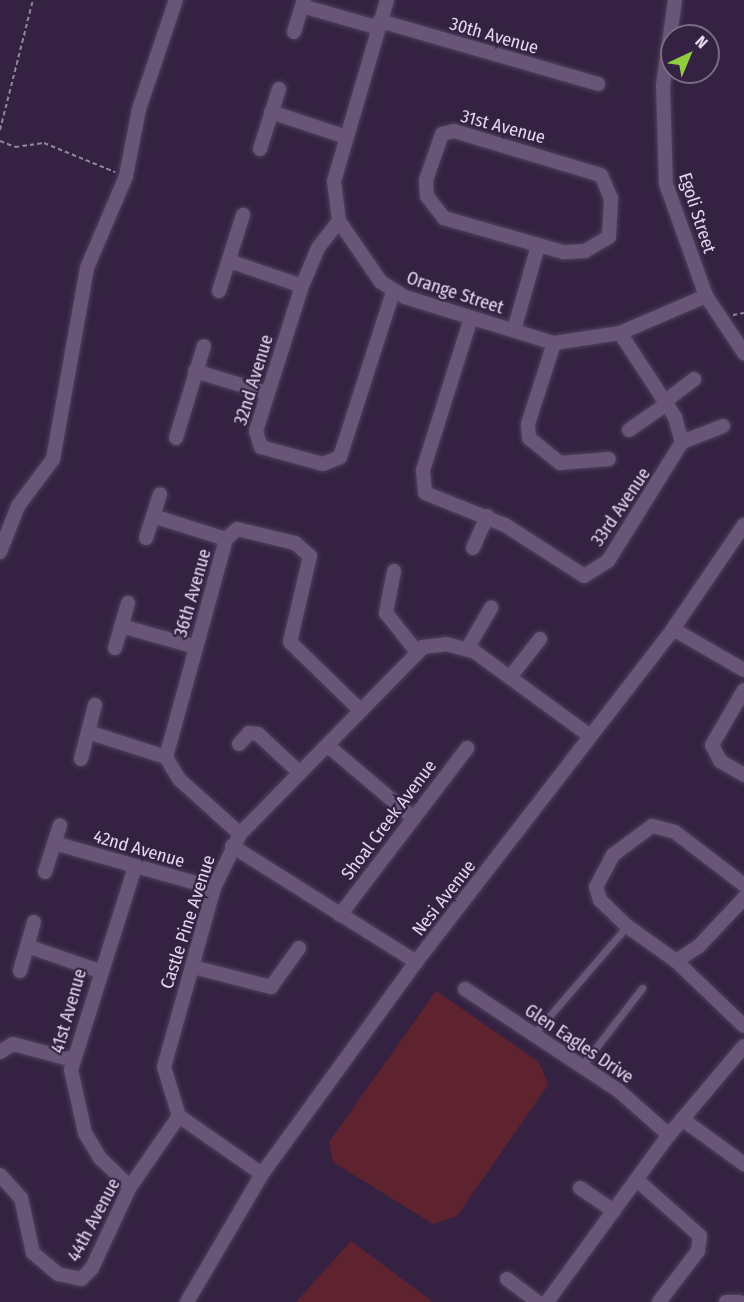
<!DOCTYPE html>
<style>
body{margin:0}
#map{position:relative;width:744px;height:1302px;overflow:hidden;background:#352242;font-family:"Fira Sans Condensed",sans-serif}
div>[style]{position:absolute}
.green>*{inset:0;background:#5f222f}
.path>*{height:2px;margin-top:-1px;transform-origin:0;background:repeating-linear-gradient(90deg,#94859f 0 4.5px,transparent 0 7.5px)}
.roads{filter:drop-shadow(0 0 2px #50405b) drop-shadow(0 0 2px #50405b)}
.service>*{height:7px;margin:-3.5px;padding:0 3.5px;transform-origin:3.5px;border-radius:3.5px;background:#695578}
.minor>*{height:14px;margin:-7px;padding:0 7px;transform-origin:7px;border-radius:7px;background:#695578}
span{translate:-50% -50%;white-space:nowrap;text-align:center;line-height:1.15;-webkit-text-stroke:4.5px #352242;paint-order:stroke}
.street-label{font-size:18px;color:#e3d8ed}
.north{position:absolute;left:660px;top:24px;width:60px;height:60px;box-sizing:border-box;background:#352242;border:2px solid #7b6b86;border-radius:50%;rotate:44deg;font-size:16px;font-weight:700;line-height:24px;text-align:center;color:#e3d8ed}
.north::after{content:'';display:block;margin:auto;width:21px;height:27px;background:#91cd40;clip-path:polygon(50% 0,100% 100%,50% 72%,0 100%)}
</style>
<div id="map">
<div class="green">
<div style="clip-path:polygon(436px 991px,539px 1062px,548px 1085px,457px 1216px,433px 1224px,333px 1162px,329px 1142px)"></div>
<div style="clip-path:polygon(351px 1241px,433px 1302px,296px 1302px)"></div>
</div>
<div class="path">
<div style="left:0;top:130px;width:134px;rotate:-75.8deg"></div>
<div style="left:0;top:141px;width:16px;rotate:22deg"></div>
<div style="left:15px;top:147px;width:29px;rotate:-8deg"></div>
<div style="left:44px;top:143px;width:77px;rotate:22.2deg"></div>
<div style="left:733px;top:315px;width:11px;rotate:-10deg"></div>
</div>
<div class="roads">
<div class="service">
<div style="left:533px;top:1035px;width:144px;rotate:-49.2deg"></div>
<div style="left:581px;top:1067px;width:100px;rotate:-52.3deg"></div>
</div>
<div class="minor">
<div style="left:387px;top:0;width:189px;rotate:106.3deg"></div>
<div style="left:334px;top:181px;width:40px;rotate:82.9deg"></div>
<div style="left:339px;top:221px;width:74px;rotate:55.5deg"></div>
<div style="left:381px;top:282px;width:28px;rotate:32deg"></div>
<div style="left:405px;top:297px;width:156px;rotate:17.2deg"></div>
<div style="left:554px;top:343px;width:67px;rotate:-8.6deg"></div>
<div style="left:620px;top:333px;width:94px;rotate:-23.3deg"></div>
<div style="left:675px;top:0;width:86px;rotate:98deg"></div>
<div style="left:663px;top:85px;width:99px;rotate:88.3deg"></div>
<div style="left:666px;top:184px;width:119px;rotate:70.3deg"></div>
<div style="left:706px;top:296px;width:69px;rotate:56.3deg"></div>
<div style="left:302px;top:6px;width:80px;rotate:15.9deg"></div>
<div style="left:380px;top:21px;width:227px;rotate:16.1deg"></div>
<div style="left:294px;top:32px;width:34px;rotate:-73deg"></div>
<div style="left:271px;top:112px;width:79px;rotate:18.4deg"></div>
<div style="left:454px;top:131px;width:153px;rotate:16.7deg"></div>
<div style="left:601px;top:175px;width:25px;rotate:67deg"></div>
<div style="left:611px;top:198px;width:39px;rotate:93deg"></div>
<div style="left:609px;top:237px;width:28px;rotate:150deg"></div>
<div style="left:585px;top:251px;width:22px;rotate:177deg"></div>
<div style="left:563px;top:252px;width:124px;rotate:-164.1deg"></div>
<div style="left:444px;top:218px;width:28px;rotate:-128deg"></div>
<div style="left:427px;top:196px;width:16px;rotate:-94deg"></div>
<div style="left:426px;top:180px;width:49px;rotate:-70.8deg"></div>
<div style="left:442px;top:134px;width:12px;rotate:-14deg"></div>
<div style="left:260px;top:149px;width:63px;rotate:-72.4deg"></div>
<div style="left:339px;top:221px;width:34px;rotate:128deg"></div>
<div style="left:318px;top:248px;width:41px;rotate:112.8deg"></div>
<div style="left:302px;top:286px;width:152px;rotate:107.6deg"></div>
<div style="left:256px;top:431px;width:17px;rotate:73deg"></div>
<div style="left:261px;top:447px;width:64px;rotate:15.3deg"></div>
<div style="left:323px;top:464px;width:18px;rotate:-22deg"></div>
<div style="left:340px;top:457px;width:173px;rotate:-72.2deg"></div>
<div style="left:229px;top:261px;width:77px;rotate:18.9deg"></div>
<div style="left:219px;top:291px;width:80px;rotate:-72.5deg"></div>
<div style="left:471px;top:318px;width:159px;rotate:107.5deg"></div>
<div style="left:423px;top:470px;width:23px;rotate:85deg"></div>
<div style="left:425px;top:493px;width:86px;rotate:21.8deg"></div>
<div style="left:505px;top:525px;width:94px;rotate:32.8deg"></div>
<div style="left:584px;top:576px;width:28px;rotate:-32deg"></div>
<div style="left:608px;top:561px;width:140px;rotate:-58.1deg"></div>
<div style="left:682px;top:442px;width:26px;rotate:-106deg"></div>
<div style="left:675px;top:417px;width:100px;rotate:-123.2deg"></div>
<div style="left:514px;top:330px;width:87px;rotate:-74.1deg"></div>
<div style="left:554px;top:343px;width:85px;rotate:107.8deg"></div>
<div style="left:528px;top:424px;width:14px;rotate:86deg"></div>
<div style="left:529px;top:438px;width:40px;rotate:39deg"></div>
<div style="left:560px;top:463px;width:49px;rotate:-4.7deg"></div>
<div style="left:195px;top:371px;width:75px;rotate:17deg"></div>
<div style="left:664px;top:402px;width:38px;rotate:-37deg"></div>
<div style="left:629px;top:430px;width:44px;rotate:-34.8deg"></div>
<div style="left:176px;top:438px;width:96px;rotate:-73.1deg"></div>
<div style="left:682px;top:442px;width:44px;rotate:-21.3deg"></div>
<div style="left:153px;top:516px;width:77px;rotate:17.5deg"></div>
<div style="left:146px;top:538px;width:46px;rotate:-72.3deg"></div>
<div style="left:473px;top:548px;width:35px;rotate:-66deg"></div>
<div style="left:0;top:552px;width:49px;rotate:-68.6deg"></div>
<div style="left:18px;top:506px;width:59px;rotate:-53.3deg"></div>
<div style="left:53px;top:459px;width:194px;rotate:-79.9deg"></div>
<div style="left:87px;top:268px;width:100px;rotate:-67deg"></div>
<div style="left:126px;top:176px;width:68px;rotate:-79deg"></div>
<div style="left:139px;top:109px;width:115px;rotate:-71.3deg"></div>
<div style="left:394px;top:571px;width:43px;rotate:100.8deg"></div>
<div style="left:386px;top:613px;width:50px;rotate:51.5deg"></div>
<div style="left:121px;top:626px;width:78px;rotate:15.6deg"></div>
<div style="left:673px;top:629px;width:82px;rotate:30deg"></div>
<div style="left:115px;top:648px;width:47px;rotate:-73.9deg"></div>
<div style="left:467px;top:649px;width:48px;rotate:-59.7deg"></div>
<div style="left:511px;top:676px;width:47px;rotate:-51.9deg"></div>
<div style="left:744px;top:690px;width:64px;rotate:120.2deg"></div>
<div style="left:712px;top:745px;width:18px;rotate:63deg"></div>
<div style="left:720px;top:761px;width:28px;rotate:30deg"></div>
<div style="left:88px;top:732px;width:82px;rotate:17.8deg"></div>
<div style="left:239px;top:744px;width:15px;rotate:-48deg"></div>
<div style="left:249px;top:733px;width:9px;rotate:6deg"></div>
<div style="left:258px;top:734px;width:57px;rotate:42.9deg"></div>
<div style="left:327px;top:745px;width:110px;rotate:40.2deg"></div>
<div style="left:81px;top:759px;width:56px;rotate:-75.5deg"></div>
<div style="left:240px;top:834px;width:82px;rotate:-138deg"></div>
<div style="left:179px;top:779px;width:26px;rotate:-121deg"></div>
<div style="left:166px;top:757px;width:226px;rotate:-74.6deg"></div>
<div style="left:226px;top:539px;width:15px;rotate:-42deg"></div>
<div style="left:237px;top:529px;width:60px;rotate:13.6deg"></div>
<div style="left:295px;top:543px;width:20px;rotate:41deg"></div>
<div style="left:310px;top:556px;width:88px;rotate:103.1deg"></div>
<div style="left:290px;top:642px;width:98px;rotate:44.2deg"></div>
<div style="left:54px;top:843px;width:166px;rotate:15.7deg"></div>
<div style="left:232px;top:846px;width:218px;rotate:32.2deg"></div>
<div style="left:45px;top:872px;width:49px;rotate:-72.3deg"></div>
<div style="left:744px;top:885px;width:87px;rotate:-142.5deg"></div>
<div style="left:675px;top:832px;width:24px;rotate:-165deg"></div>
<div style="left:652px;top:826px;width:49px;rotate:143.4deg"></div>
<div style="left:613px;top:855px;width:36px;rotate:118deg"></div>
<div style="left:596px;top:887px;width:14px;rotate:73deg"></div>
<div style="left:600px;top:900px;width:37px;rotate:44deg"></div>
<div style="left:627px;top:926px;width:60px;rotate:35.5deg"></div>
<div style="left:676px;top:961px;width:27px;rotate:-33deg"></div>
<div style="left:699px;top:946px;width:66px;rotate:-46.8deg"></div>
<div style="left:340px;top:915px;width:210px;rotate:-52.7deg"></div>
<div style="left:27px;top:946px;width:76px;rotate:19.1deg"></div>
<div style="left:676px;top:961px;width:94px;rotate:43.7deg"></div>
<div style="left:193px;top:967px;width:81px;rotate:14.4deg"></div>
<div style="left:271px;top:987px;width:48px;rotate:-54.3deg"></div>
<div style="left:20px;top:971px;width:51px;rotate:-74.1deg"></div>
<div style="left:465px;top:989px;width:185px;rotate:33.5deg"></div>
<div style="left:619px;top:1091px;width:67px;rotate:41.3deg"></div>
<div style="left:0;top:1052px;width:15px;rotate:-32deg"></div>
<div style="left:13px;top:1044px;width:62px;rotate:14.9deg"></div>
<div style="left:682px;top:1119px;width:77px;rotate:36deg"></div>
<div style="left:262px;top:1174px;width:101px;rotate:-145.1deg"></div>
<div style="left:179px;top:1116px;width:51px;rotate:-107deg"></div>
<div style="left:164px;top:1067px;width:186px;rotate:-74.4deg"></div>
<div style="left:214px;top:888px;width:60px;rotate:-64.3deg"></div>
<div style="left:240px;top:834px;width:262px;rotate:-45.6deg"></div>
<div style="left:423px;top:647px;width:23px;rotate:-7deg"></div>
<div style="left:446px;top:644px;width:30px;rotate:15deg"></div>
<div style="left:475px;top:652px;width:142px;rotate:36.1deg"></div>
<div style="left:0;top:1175px;width:31px;rotate:48deg"></div>
<div style="left:21px;top:1198px;width:56px;rotate:77.7deg"></div>
<div style="left:33px;top:1253px;width:33px;rotate:40deg"></div>
<div style="left:58px;top:1274px;width:24px;rotate:12deg"></div>
<div style="left:81px;top:1279px;width:16px;rotate:-45deg"></div>
<div style="left:92px;top:1268px;width:89px;rotate:-64.9deg"></div>
<div style="left:130px;top:1187px;width:86px;rotate:-55.4deg"></div>
<div style="left:637px;top:1180px;width:84px;rotate:41.6deg"></div>
<div style="left:700px;top:1236px;width:15px;rotate:98deg"></div>
<div style="left:698px;top:1251px;width:64px;rotate:127.4deg"></div>
<div style="left:130px;top:1187px;width:42px;rotate:-136deg"></div>
<div style="left:100px;top:1158px;width:29px;rotate:-121deg"></div>
<div style="left:85px;top:1133px;width:65px;rotate:-102.5deg"></div>
<div style="left:71px;top:1070px;width:213px;rotate:-72.5deg"></div>
<div style="left:580px;top:1188px;width:41px;rotate:34.1deg"></div>
<div style="left:507px;top:1279px;width:39px;rotate:37deg"></div>
<div style="left:187px;top:1302px;width:148px;rotate:-59.6deg"></div>
<div style="left:262px;top:1174px;width:262px;rotate:-54deg"></div>
<div style="left:416px;top:962px;width:421px;rotate:-52.3deg"></div>
<div style="left:673px;top:629px;width:126px;rotate:-55.7deg"></div>
<div style="left:547px;top:1302px;width:207px;rotate:-53.9deg"></div>
<div style="left:669px;top:1135px;width:116px;rotate:-49.9deg"></div>
<div style="left:726px;top:1302px;width:14px"></div>
</div>
</div>
<div class="street-label">
<span style="left:494px;top:36px;rotate:16deg">30th Avenue</span>
<span style="left:503px;top:127px;rotate:15deg">31st Avenue</span>
<span style="left:697px;top:213px;rotate:72deg">Egoli Street</span>
<span style="left:455px;top:293px;rotate:18deg">Orange Street</span>
<span style="left:254px;top:380px;rotate:-73deg">32nd Avenue</span>
<span style="left:621px;top:507px;rotate:-56deg">33rd Avenue</span>
<span style="left:193px;top:593px;rotate:-74deg">36th Avenue</span>
<span style="left:389px;top:820px;rotate:-53deg">Shoal Creek Avenue</span>
<span style="left:139px;top:849px;rotate:16deg">42nd Avenue</span>
<span style="left:444px;top:898px;rotate:-52deg">Nesi Avenue</span>
<span style="left:188px;top:922px;rotate:-72deg">Castle Pine Avenue</span>
<span style="left:69px;top:1011px;rotate:-74deg">41st Avenue</span>
<span style="left:579px;top:1044px;rotate:34deg">Glen Eagles Drive</span>
<span style="left:94px;top:1220px;rotate:-62deg">44th Avenue</span>
</div>
<div class="north">N</div>
</div>
